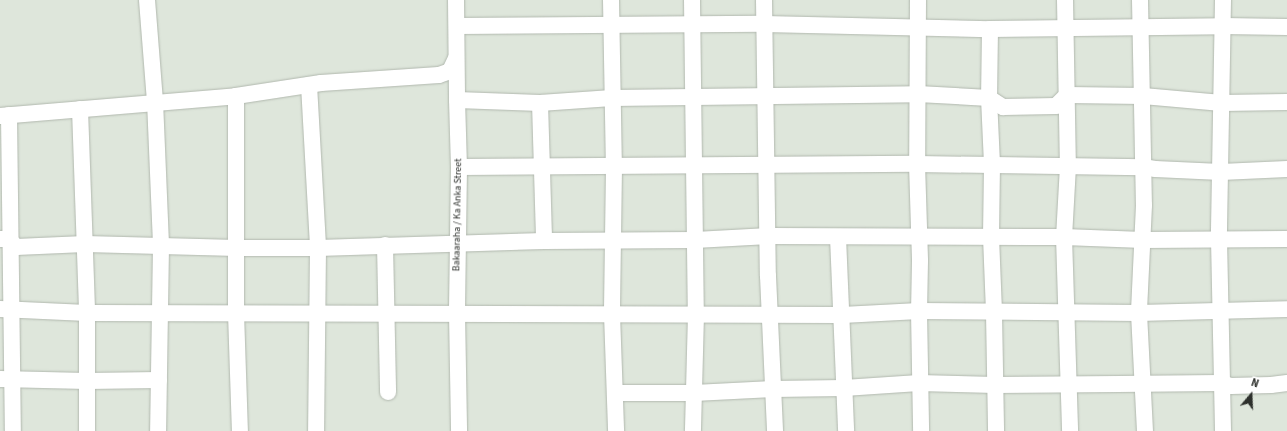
<!DOCTYPE html>
<style>
body{margin:0}
#map{position:relative;width:1287px;height:431px;overflow:hidden;background:#dee6db;font-family:"Source Sans 3",sans-serif}
div>[style]{position:absolute}
.roads{filter:drop-shadow(0 0 1px #b1b8ae) drop-shadow(0 0 1px #b1b8ae)}
.minor>*{height:16px;margin:-8px;padding:0 8px;transform-origin:8px;border-radius:8px;background:#fff}
span{translate:-50% -50%;white-space:nowrap;text-align:center;line-height:1.15;-webkit-text-stroke:3px #fff;paint-order:stroke}
.street-label{font-size:10px;color:#2d302c}
.north{position:absolute;left:1231px;top:375px;width:40px;height:40px;-webkit-text-stroke:3px #fff;paint-order:stroke;rotate:19deg;font-size:11px;font-weight:700;line-height:16px;text-align:center;color:#2d302c}
.north::after{content:'';display:block;margin:auto;width:14px;height:18px;background:#2d302c;clip-path:polygon(50% 0,100% 100%,50% 72%,0 100%)}
</style>
<div id="map">
<div class="roads">
<div class="minor">
<div style="left:147px;top:0;width:101px;rotate:85.5deg"></div>
<div style="left:155px;top:101px;width:145px;rotate:87.6deg"></div>
<div style="left:161px;top:246px;width:185px;rotate:90.9deg"></div>
<div style="left:456px;top:0;width:100px;rotate:89.4deg"></div>
<div style="left:457px;top:100px;width:67px;rotate:88.3deg"></div>
<div style="left:459px;top:167px;width:146px;rotate:90.8deg"></div>
<div style="left:457px;top:313px;width:118px;rotate:89deg"></div>
<div style="left:611px;top:0;width:167px;rotate:89deg"></div>
<div style="left:614px;top:167px;width:147px;rotate:90.8deg"></div>
<div style="left:612px;top:314px;width:117px;rotate:88deg"></div>
<div style="left:692px;top:0;width:314px;rotate:89.3deg"></div>
<div style="left:696px;top:314px;width:117px;rotate:91.5deg"></div>
<div style="left:764px;top:0;width:276px;rotate:89.2deg"></div>
<div style="left:768px;top:276px;width:155px;rotate:87.4deg"></div>
<div style="left:918px;top:0;width:164px;rotate:90.3deg"></div>
<div style="left:917px;top:164px;width:97px;rotate:88.2deg"></div>
<div style="left:920px;top:261px;width:50px;rotate:91.1deg"></div>
<div style="left:919px;top:311px;width:120px;rotate:89deg"></div>
<div style="left:1065px;top:0;width:166px;rotate:89deg"></div>
<div style="left:1068px;top:166px;width:71px;rotate:93.2deg"></div>
<div style="left:1064px;top:237px;width:194px;rotate:88.2deg"></div>
<div style="left:1140px;top:0;width:205px;rotate:88.9deg"></div>
<div style="left:1144px;top:205px;width:108px;rotate:92.7deg"></div>
<div style="left:1139px;top:313px;width:118px;rotate:87.1deg"></div>
<div style="left:1223px;top:0;width:239px;rotate:91deg"></div>
<div style="left:1219px;top:239px;width:192px;rotate:88.8deg"></div>
<div style="left:457px;top:26px;width:307px;rotate:-0.4deg"></div>
<div style="left:764px;top:24px;width:226px;rotate:1.3deg"></div>
<div style="left:990px;top:29px;width:233px;rotate:-0.7deg"></div>
<div style="left:1223px;top:26px;width:64px;rotate:0.9deg"></div>
<div style="left:990px;top:29px;width:69px;rotate:90.8deg"></div>
<div style="left:989px;top:98px;width:67px;rotate:87.4deg"></div>
<div style="left:992px;top:165px;width:72px;rotate:90.8deg"></div>
<div style="left:991px;top:237px;width:76px;rotate:87.7deg"></div>
<div style="left:994px;top:313px;width:118px;rotate:89deg"></div>
<div style="left:309px;top:85px;width:163px;rotate:86.8deg"></div>
<div style="left:318px;top:248px;width:183px;rotate:90.6deg"></div>
<div style="left:236px;top:96px;width:217px;rotate:90deg"></div>
<div style="left:236px;top:313px;width:118px;rotate:88.1deg"></div>
<div style="left:457px;top:100px;width:83px;rotate:2.1deg"></div>
<div style="left:540px;top:103px;width:72px;rotate:-4deg"></div>
<div style="left:612px;top:98px;width:306px;rotate:-0.7deg"></div>
<div style="left:918px;top:94px;width:71px;rotate:3.2deg"></div>
<div style="left:989px;top:98px;width:17px;rotate:33deg"></div>
<div style="left:1003px;top:107px;width:53px;rotate:-1.1deg"></div>
<div style="left:1056px;top:106px;width:16px;rotate:-45deg"></div>
<div style="left:1067px;top:95px;width:76px;rotate:0.8deg"></div>
<div style="left:1143px;top:96px;width:79px;rotate:5.1deg"></div>
<div style="left:1222px;top:103px;width:65px;rotate:-0.9deg"></div>
<div style="left:540px;top:103px;width:138px;rotate:88.3deg"></div>
<div style="left:80px;top:109px;width:204px;rotate:88deg"></div>
<div style="left:87px;top:313px;width:118px;rotate:90deg"></div>
<div style="left:9px;top:115px;width:316px;rotate:89.3deg"></div>
<div style="left:0;top:116px;width:237px;rotate:-4.8deg"></div>
<div style="left:236px;top:96px;width:86px;rotate:-8.7deg"></div>
<div style="left:321px;top:83px;width:118px;rotate:-3.9deg"></div>
<div style="left:439px;top:75px;width:12px;rotate:-20deg"></div>
<div style="left:450px;top:71px;width:14px;rotate:-65deg"></div>
<div style="left:459px;top:167px;width:458px;rotate:-0.4deg"></div>
<div style="left:917px;top:164px;width:226px;rotate:0.8deg"></div>
<div style="left:1143px;top:167px;width:12px;rotate:9deg"></div>
<div style="left:1155px;top:169px;width:66px;rotate:2.6deg"></div>
<div style="left:1221px;top:172px;width:66px;rotate:-2.6deg"></div>
<div style="left:838px;top:237px;width:194px;rotate:87.6deg"></div>
<div style="left:0;top:239px;width:9px"></div>
<div style="left:9px;top:239px;width:11px;rotate:49deg"></div>
<div style="left:16px;top:247px;width:69px;rotate:-2.5deg"></div>
<div style="left:85px;top:244px;width:152px;rotate:1.5deg"></div>
<div style="left:237px;top:248px;width:81px"></div>
<div style="left:318px;top:248px;width:226px;rotate:-1.8deg"></div>
<div style="left:544px;top:241px;width:151px;rotate:-0.4deg"></div>
<div style="left:695px;top:240px;width:74px;rotate:-3.1deg"></div>
<div style="left:769px;top:236px;width:295px;rotate:0.2deg"></div>
<div style="left:1064px;top:237px;width:79px;rotate:2.2deg"></div>
<div style="left:1143px;top:240px;width:144px;rotate:-0.4deg"></div>
<div style="left:385px;top:245px;width:147px;rotate:88.8deg"></div>
<div style="left:0;top:309px;width:87px;rotate:2.6deg"></div>
<div style="left:87px;top:313px;width:755px;rotate:0.15deg"></div>
<div style="left:842px;top:315px;width:77px;rotate:-3deg"></div>
<div style="left:919px;top:311px;width:220px;rotate:0.5deg"></div>
<div style="left:1139px;top:313px;width:148px;rotate:-1.5deg"></div>
<div style="left:0;top:379px;width:87px;rotate:1.3deg"></div>
<div style="left:87px;top:381px;width:72px;rotate:-0.8deg"></div>
<div style="left:615px;top:393px;width:79px"></div>
<div style="left:694px;top:393px;width:79px;rotate:-2.9deg"></div>
<div style="left:773px;top:389px;width:71px;rotate:-0.8deg"></div>
<div style="left:844px;top:388px;width:75px;rotate:-3.8deg"></div>
<div style="left:919px;top:383px;width:76px;rotate:1.5deg"></div>
<div style="left:995px;top:385px;width:226px;rotate:-0.5deg"></div>
<div style="left:1221px;top:383px;width:10px;rotate:17deg"></div>
<div style="left:1231px;top:386px;width:40px;rotate:-1.4deg"></div>
<div style="left:1271px;top:385px;width:16px;rotate:-7deg"></div>
</div>
</div>
<div class="street-label">
<span style="left:458px;top:215px;rotate:-89deg">Bakaaraha / Ka Anka Street</span>
</div>
<div class="north">N</div>
</div>
